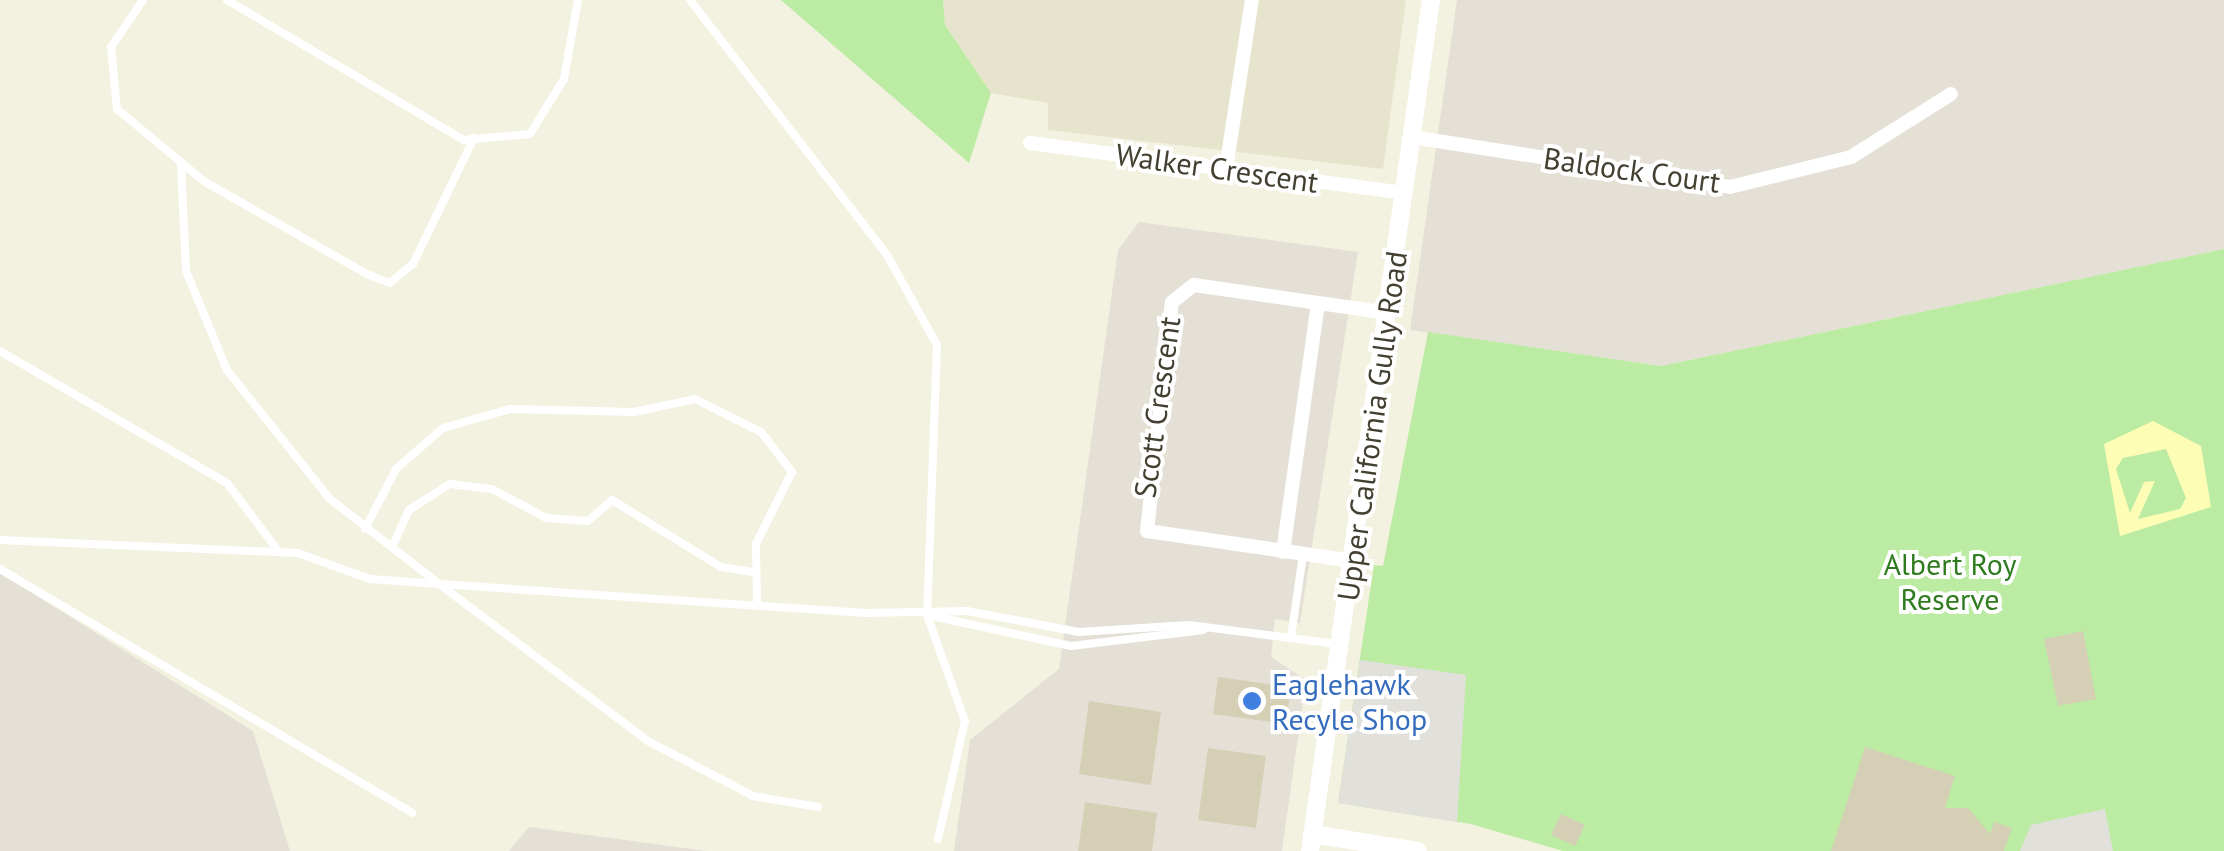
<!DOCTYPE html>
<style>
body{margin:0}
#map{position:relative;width:2224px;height:851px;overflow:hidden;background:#f3f1e0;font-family:"PT Sans",sans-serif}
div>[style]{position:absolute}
.residential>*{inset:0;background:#e7e4ce}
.industrial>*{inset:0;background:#e4e0d6}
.green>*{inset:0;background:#bceca3}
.sand>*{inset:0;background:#fdfdb6}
.parking>*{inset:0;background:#e2e0da}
.building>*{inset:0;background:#d4cfb5}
.service>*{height:8px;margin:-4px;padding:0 4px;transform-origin:4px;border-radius:4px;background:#fff}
.minor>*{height:14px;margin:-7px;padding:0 7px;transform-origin:7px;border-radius:7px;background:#fff}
.tertiary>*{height:18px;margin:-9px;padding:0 9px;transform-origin:9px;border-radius:9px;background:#fff}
.dots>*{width:28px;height:28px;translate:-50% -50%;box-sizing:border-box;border:5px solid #fff;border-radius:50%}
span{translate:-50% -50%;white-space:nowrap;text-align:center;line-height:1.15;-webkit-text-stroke:8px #fff;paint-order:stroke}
.street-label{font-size:30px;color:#444031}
.park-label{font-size:30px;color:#2f7b1f}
.shop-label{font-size:30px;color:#366cbe}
.left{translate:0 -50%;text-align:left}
</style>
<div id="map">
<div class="residential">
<div style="clip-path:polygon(943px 0,1406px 0,1383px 169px,1048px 130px,1048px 103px,991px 93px,945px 25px)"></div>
</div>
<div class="industrial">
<div style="clip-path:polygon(1457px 0,2224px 0,2224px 249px,1661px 366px,1410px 330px)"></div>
<div style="clip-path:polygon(1139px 222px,1358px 252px,1300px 623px,1275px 619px,1271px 657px,1306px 680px,1282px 851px,954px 851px,970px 740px,1059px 669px,1118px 250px)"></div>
<div style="clip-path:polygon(0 573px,253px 731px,290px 851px,0 851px)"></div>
<div style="clip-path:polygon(529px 827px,706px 851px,509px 851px)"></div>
</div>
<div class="green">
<div style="clip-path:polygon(781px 0,943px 0,945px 25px,991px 93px,969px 163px)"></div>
<div style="clip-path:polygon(2224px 249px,2224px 851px,1563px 851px,1471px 824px,1338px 803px,1374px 565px,1383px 566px,1428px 332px,1661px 366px)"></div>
</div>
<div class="sand">
<div style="clip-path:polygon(evenodd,2153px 421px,2201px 446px,2211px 507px,2120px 536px,2104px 444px,2153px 421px,2166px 449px,2186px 498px,2180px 509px,2138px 519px,2155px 481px,2144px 482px,2130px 513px,2116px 469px,2123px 458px,2166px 449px)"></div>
</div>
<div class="parking">
<div style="clip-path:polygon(1360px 660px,1466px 675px,1457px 822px,1338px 803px)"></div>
<div style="clip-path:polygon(2105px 809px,2113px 851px,2020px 851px,2031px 825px)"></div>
</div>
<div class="building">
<div style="clip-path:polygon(2083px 631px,2096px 699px,2058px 706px,2044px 639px)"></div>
<div style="clip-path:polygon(1218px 677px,1291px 687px,1286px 724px,1213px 714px)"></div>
<div style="clip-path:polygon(1089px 701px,1161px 712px,1151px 785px,1079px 774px)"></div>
<div style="clip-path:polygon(1865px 747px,1955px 776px,1945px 808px,1968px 808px,1990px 834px,1994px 822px,2012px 828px,2004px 851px,1831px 851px)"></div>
<div style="clip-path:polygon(1208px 748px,1266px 756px,1256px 828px,1198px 820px)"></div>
<div style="clip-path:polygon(1085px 802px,1157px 813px,1152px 851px,1078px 851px)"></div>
<div style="clip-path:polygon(1561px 814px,1585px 825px,1575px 846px,1551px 835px)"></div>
</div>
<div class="service">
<div style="left:143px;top:0;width:57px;rotate:124.2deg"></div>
<div style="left:111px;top:47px;width:62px;rotate:84.5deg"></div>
<div style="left:117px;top:109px;width:114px;rotate:39.7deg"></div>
<div style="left:205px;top:182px;width:189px;rotate:29.6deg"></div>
<div style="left:369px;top:275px;width:22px;rotate:21deg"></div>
<div style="left:390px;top:283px;width:30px;rotate:-40deg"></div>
<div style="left:413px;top:264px;width:140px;rotate:-64.2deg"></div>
<div style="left:227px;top:0;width:275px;rotate:30.6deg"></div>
<div style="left:464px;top:140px;width:66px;rotate:-5.2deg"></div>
<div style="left:530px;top:134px;width:65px;rotate:-58.3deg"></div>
<div style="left:564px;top:79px;width:80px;rotate:-80deg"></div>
<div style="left:690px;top:0;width:322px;rotate:52.3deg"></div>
<div style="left:887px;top:255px;width:103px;rotate:60.9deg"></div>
<div style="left:937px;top:345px;width:270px;rotate:92.1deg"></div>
<div style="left:927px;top:615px;width:113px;rotate:70.3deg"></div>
<div style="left:965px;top:721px;width:121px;rotate:102.9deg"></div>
<div style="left:181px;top:162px;width:109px;rotate:87.4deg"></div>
<div style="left:186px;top:271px;width:107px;rotate:67.5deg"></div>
<div style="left:227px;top:370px;width:165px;rotate:51.4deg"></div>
<div style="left:330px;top:499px;width:138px;rotate:37.9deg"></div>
<div style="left:439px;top:584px;width:428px;rotate:3.9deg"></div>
<div style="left:866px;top:613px;width:101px;rotate:-1.1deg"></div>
<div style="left:967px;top:611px;width:114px;rotate:10.6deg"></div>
<div style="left:1079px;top:632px;width:110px;rotate:-3.6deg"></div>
<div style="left:1189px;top:625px;width:149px;rotate:7.3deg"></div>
<div style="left:0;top:351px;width:263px;rotate:30.2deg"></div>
<div style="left:227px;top:483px;width:86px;rotate:53deg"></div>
<div style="left:365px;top:529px;width:68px;rotate:-62.7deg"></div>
<div style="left:396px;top:469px;width:62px;rotate:-41.1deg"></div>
<div style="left:443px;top:428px;width:70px;rotate:-15.8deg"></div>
<div style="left:510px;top:409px;width:124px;rotate:1.4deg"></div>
<div style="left:634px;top:412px;width:62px;rotate:-12deg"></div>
<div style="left:695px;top:399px;width:74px;rotate:26.6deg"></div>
<div style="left:761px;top:432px;width:51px;rotate:52.2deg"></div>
<div style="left:792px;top:472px;width:80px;rotate:116.6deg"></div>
<div style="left:756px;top:544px;width:59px;rotate:89deg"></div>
<div style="left:0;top:540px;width:298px;rotate:2.5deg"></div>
<div style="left:298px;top:553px;width:77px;rotate:19.9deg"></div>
<div style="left:370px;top:579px;width:69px;rotate:4.1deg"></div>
<div style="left:439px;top:584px;width:261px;rotate:36.9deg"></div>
<div style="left:648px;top:741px;width:119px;rotate:27.6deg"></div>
<div style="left:753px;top:796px;width:66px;rotate:9.6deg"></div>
<div style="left:392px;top:547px;width:41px;rotate:-65.3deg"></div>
<div style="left:409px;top:510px;width:49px;rotate:-32.4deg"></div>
<div style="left:450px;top:484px;width:42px;rotate:6.8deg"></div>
<div style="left:492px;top:489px;width:61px;rotate:28.2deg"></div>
<div style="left:546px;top:518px;width:42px;rotate:4.1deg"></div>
<div style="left:588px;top:521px;width:32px;rotate:-41deg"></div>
<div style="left:612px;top:500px;width:128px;rotate:31.6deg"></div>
<div style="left:721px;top:567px;width:32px;rotate:9deg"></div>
<div style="left:0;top:569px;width:479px;rotate:30.6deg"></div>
<div style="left:932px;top:616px;width:142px;rotate:12.2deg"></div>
<div style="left:1071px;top:646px;width:133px;rotate:-6.9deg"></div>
<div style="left:1291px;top:637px;width:83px;rotate:-81.7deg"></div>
</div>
<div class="minor">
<div style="left:1412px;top:137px;width:322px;rotate:8.9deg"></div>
<div style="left:1730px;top:187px;width:125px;rotate:-13.9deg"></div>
<div style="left:1851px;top:157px;width:118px;rotate:-32.2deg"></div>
<div style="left:1030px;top:143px;width:377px;rotate:7.6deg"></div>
<div style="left:1226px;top:169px;width:171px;rotate:-81.3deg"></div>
<div style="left:1283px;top:552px;width:251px;rotate:-82deg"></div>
<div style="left:1353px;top:561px;width:208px;rotate:-171.7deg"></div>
<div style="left:1147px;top:531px;width:230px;rotate:-83.8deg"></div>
<div style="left:1172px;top:302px;width:28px;rotate:-38deg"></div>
<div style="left:1194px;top:285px;width:196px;rotate:8.2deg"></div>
</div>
<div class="tertiary">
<div style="left:1312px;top:834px;width:107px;rotate:9.1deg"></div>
<div style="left:1310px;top:851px;width:860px;rotate:-81.91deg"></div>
</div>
<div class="dots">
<div style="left:1252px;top:701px;background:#3f7fe0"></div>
</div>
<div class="street-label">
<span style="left:1217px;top:168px;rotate:8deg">Walker Crescent</span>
<span style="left:1632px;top:170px;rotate:8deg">Baldock Court</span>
<span style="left:1157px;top:407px;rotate:-82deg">Scott Crescent</span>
<span style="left:1372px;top:426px;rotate:-82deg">Upper California Gully Road</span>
</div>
<div class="park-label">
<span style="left:1950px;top:581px">Albert Roy<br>Reserve</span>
</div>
<div class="shop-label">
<span class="left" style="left:1272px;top:701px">Eaglehawk<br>Recyle Shop</span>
</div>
</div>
